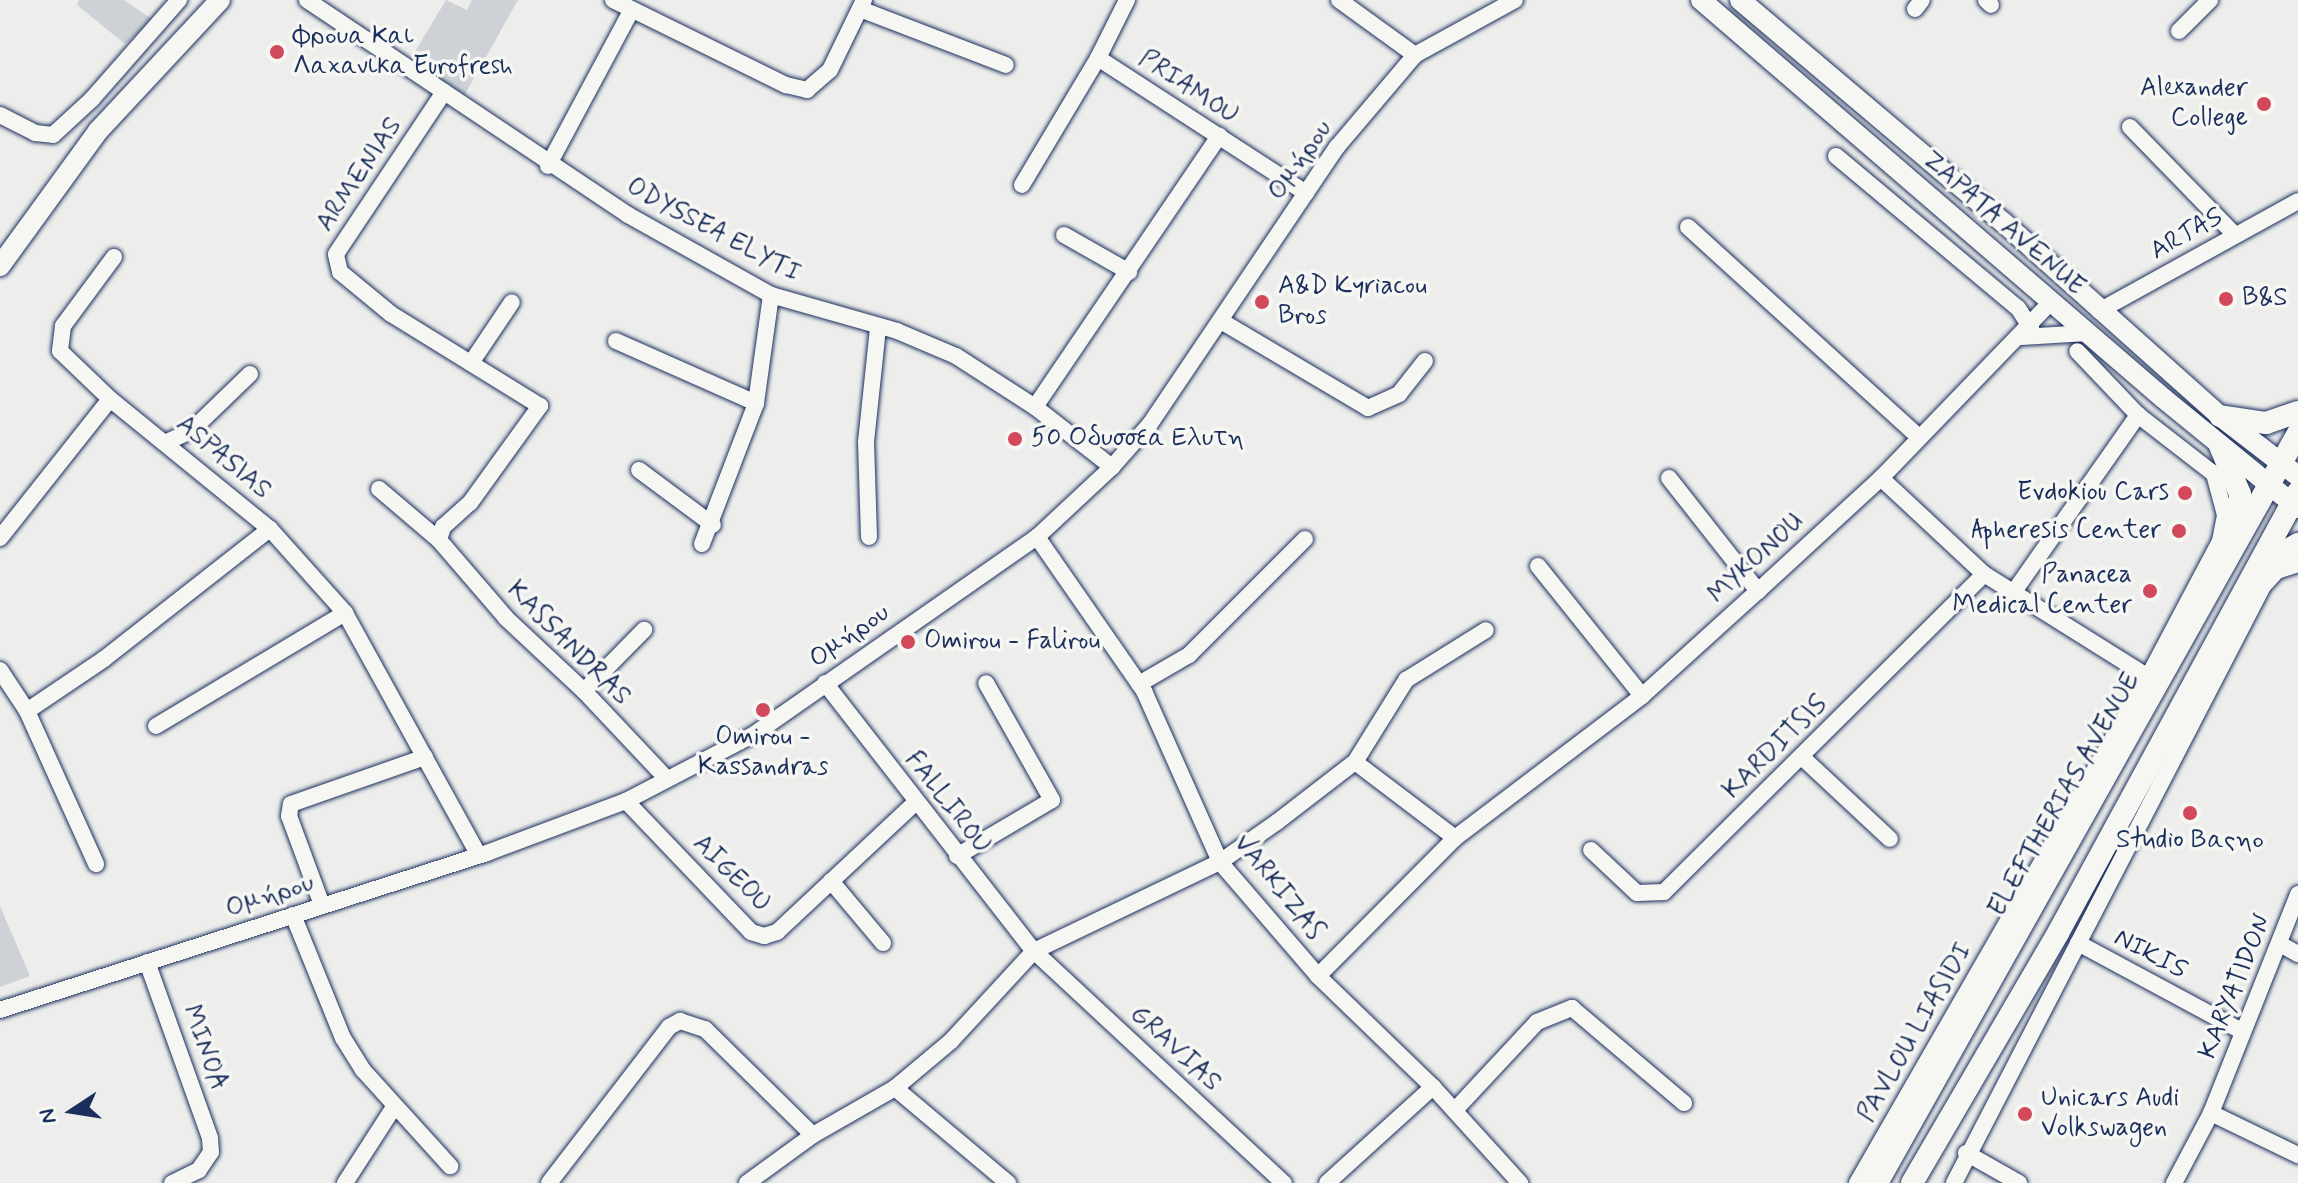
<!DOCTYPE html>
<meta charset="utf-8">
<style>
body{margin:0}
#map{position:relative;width:2298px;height:1183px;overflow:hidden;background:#edeeec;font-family:Mynerve,sans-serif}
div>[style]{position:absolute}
.green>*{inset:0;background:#ced2d7}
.roads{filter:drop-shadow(0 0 2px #1b2f5e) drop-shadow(0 0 2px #1b2f5e)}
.minor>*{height:16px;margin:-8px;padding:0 8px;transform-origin:8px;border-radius:8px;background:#f6f6f2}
.major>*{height:20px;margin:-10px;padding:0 10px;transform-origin:10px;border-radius:10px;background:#f6f6f2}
.highway>*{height:22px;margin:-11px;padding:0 11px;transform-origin:11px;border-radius:11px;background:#f6f6f2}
.dots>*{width:22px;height:22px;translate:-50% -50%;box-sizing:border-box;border:4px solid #f6f6f2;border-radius:50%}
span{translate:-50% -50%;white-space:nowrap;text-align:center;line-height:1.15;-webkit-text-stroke:7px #f6f6f2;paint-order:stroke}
.poi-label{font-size:26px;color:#1b2f5e}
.left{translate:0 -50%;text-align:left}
.right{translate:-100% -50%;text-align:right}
.street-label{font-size:26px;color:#1b2f5e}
.north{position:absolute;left:32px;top:1071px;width:80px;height:80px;-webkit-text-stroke:6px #f6f6f2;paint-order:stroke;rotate:258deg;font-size:22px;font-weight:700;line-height:32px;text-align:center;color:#1b2f5e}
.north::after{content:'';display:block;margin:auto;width:28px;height:36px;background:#1b2f5e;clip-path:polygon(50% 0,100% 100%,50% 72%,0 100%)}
</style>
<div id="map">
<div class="green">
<div style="clip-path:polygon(79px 0,124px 0,153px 20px,125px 44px,77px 5px)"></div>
<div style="clip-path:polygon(446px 0,467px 10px,472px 0,518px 0,464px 96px,410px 60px)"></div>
<div style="clip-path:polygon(0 906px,30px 976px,0 987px)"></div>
</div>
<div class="roads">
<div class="minor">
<div style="left:307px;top:0;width:386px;rotate:33.8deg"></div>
<div style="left:628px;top:215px;width:164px;rotate:29.2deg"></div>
<div style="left:771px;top:295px;width:131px;rotate:15.9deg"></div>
<div style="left:897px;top:331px;width:64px;rotate:23deg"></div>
<div style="left:956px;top:356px;width:94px;rotate:32.8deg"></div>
<div style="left:1035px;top:407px;width:98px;rotate:37.9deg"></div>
<div style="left:613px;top:0;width:193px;rotate:26.2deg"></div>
<div style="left:786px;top:85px;width:22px;rotate:13deg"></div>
<div style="left:807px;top:90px;width:30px;rotate:-41deg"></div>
<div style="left:830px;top:70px;width:78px;rotate:-64.1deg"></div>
<div style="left:1127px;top:0;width:65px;rotate:116.6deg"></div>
<div style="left:1098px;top:58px;width:248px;rotate:33deg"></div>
<div style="left:1339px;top:0;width:94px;rotate:35.9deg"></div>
<div style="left:1986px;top:0;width:7px;rotate:45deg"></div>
<div style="left:860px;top:9px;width:156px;rotate:21deg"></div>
<div style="left:1915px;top:9px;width:11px;rotate:-52deg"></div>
<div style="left:2179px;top:31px;width:44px;rotate:-45deg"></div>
<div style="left:0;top:115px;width:39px;rotate:27deg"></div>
<div style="left:35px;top:133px;width:18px;rotate:6deg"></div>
<div style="left:53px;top:135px;width:53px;rotate:-42.7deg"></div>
<div style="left:92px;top:99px;width:132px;rotate:-48.7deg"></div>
<div style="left:2130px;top:127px;width:151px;rotate:45.8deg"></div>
<div style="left:1836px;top:156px;width:237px;rotate:39.9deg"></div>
<div style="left:2018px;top:308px;width:24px;rotate:57deg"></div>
<div style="left:548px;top:166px;width:176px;rotate:-61.8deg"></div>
<div style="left:1022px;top:185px;width:148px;rotate:-59.1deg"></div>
<div style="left:1688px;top:227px;width:312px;rotate:42.3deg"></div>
<div style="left:1064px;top:235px;width:75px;rotate:29.6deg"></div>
<div style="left:114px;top:257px;width:86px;rotate:126.5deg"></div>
<div style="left:63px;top:326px;width:25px;rotate:97deg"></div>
<div style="left:60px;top:351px;width:69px;rotate:43.8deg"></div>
<div style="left:110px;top:399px;width:206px;rotate:39.1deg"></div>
<div style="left:270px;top:529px;width:113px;rotate:48.2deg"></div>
<div style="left:345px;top:613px;width:277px;rotate:61.1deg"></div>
<div style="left:2099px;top:311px;width:227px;rotate:-28.9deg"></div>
<div style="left:1221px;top:321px;width:171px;rotate:30.6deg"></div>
<div style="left:1368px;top:408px;width:34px;rotate:-24deg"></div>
<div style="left:1399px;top:394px;width:42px;rotate:-51.8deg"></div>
<div style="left:2021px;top:337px;width:67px;rotate:-3.4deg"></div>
<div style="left:616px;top:341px;width:153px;rotate:23.9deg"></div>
<div style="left:471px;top:363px;width:73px;rotate:-56.1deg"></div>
<div style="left:1035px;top:407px;width:328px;rotate:-55.8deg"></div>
<div style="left:167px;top:442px;width:26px;rotate:-25deg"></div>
<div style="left:191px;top:431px;width:82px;rotate:-44deg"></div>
<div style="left:639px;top:470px;width:92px;rotate:36.6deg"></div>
<div style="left:1669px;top:478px;width:144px;rotate:51.8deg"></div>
<div style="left:1881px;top:478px;width:141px;rotate:43deg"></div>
<div style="left:1984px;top:574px;width:194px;rotate:32.1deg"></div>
<div style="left:379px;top:489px;width:79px;rotate:40.4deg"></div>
<div style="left:439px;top:540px;width:103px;rotate:49.3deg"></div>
<div style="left:506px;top:618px;width:107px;rotate:43.1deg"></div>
<div style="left:584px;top:691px;width:121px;rotate:46.7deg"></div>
<div style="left:869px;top:537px;width:95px;rotate:-91.8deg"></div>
<div style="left:866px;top:442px;width:115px;rotate:-84deg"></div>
<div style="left:1037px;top:537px;width:188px;rotate:55.2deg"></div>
<div style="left:1144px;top:691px;width:187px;rotate:66deg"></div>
<div style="left:1220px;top:862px;width:150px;rotate:49.3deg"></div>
<div style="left:1318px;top:976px;width:160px;rotate:44deg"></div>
<div style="left:1433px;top:1087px;width:130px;rotate:47.8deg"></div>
<div style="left:0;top:538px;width:177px;rotate:-51.6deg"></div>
<div style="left:439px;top:540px;width:14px;rotate:-73deg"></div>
<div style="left:443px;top:527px;width:36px;rotate:-42deg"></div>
<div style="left:470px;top:503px;width:120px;rotate:-54.2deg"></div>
<div style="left:540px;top:406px;width:175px;rotate:-148.3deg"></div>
<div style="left:391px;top:314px;width:66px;rotate:-140.5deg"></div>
<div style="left:340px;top:272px;width:18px;rotate:-103deg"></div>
<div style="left:336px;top:254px;width:195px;rotate:-56.3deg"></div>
<div style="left:702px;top:544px;width:151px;rotate:-69deg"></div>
<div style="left:756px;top:403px;width:109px;rotate:-82.1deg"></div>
<div style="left:1538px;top:566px;width:166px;rotate:51.3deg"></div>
<div style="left:2013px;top:593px;width:218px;rotate:-54.9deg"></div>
<div style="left:0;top:670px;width:49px;rotate:56.6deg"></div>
<div style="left:27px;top:711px;width:168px;rotate:65.7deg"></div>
<div style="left:825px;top:683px;width:340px;rotate:52.1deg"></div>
<div style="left:1034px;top:951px;width:341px;rotate:42.9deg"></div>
<div style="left:1139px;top:684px;width:58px;rotate:-30.1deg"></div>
<div style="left:1189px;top:655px;width:164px;rotate:-45deg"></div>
<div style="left:584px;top:691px;width:86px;rotate:-45.5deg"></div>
<div style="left:27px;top:711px;width:93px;rotate:-34deg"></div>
<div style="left:104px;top:659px;width:211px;rotate:-38.1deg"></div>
<div style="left:156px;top:726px;width:220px;rotate:-30.9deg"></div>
<div style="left:1802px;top:757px;width:120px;rotate:43deg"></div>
<div style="left:1355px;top:762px;width:126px;rotate:37.2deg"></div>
<div style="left:626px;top:801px;width:181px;rotate:46.3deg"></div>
<div style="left:751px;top:932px;width:14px;rotate:17deg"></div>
<div style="left:764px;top:936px;width:14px;rotate:-17deg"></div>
<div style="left:777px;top:932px;width:189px;rotate:-43.1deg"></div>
<div style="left:1591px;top:850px;width:63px;rotate:43.1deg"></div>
<div style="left:1637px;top:893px;width:27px;rotate:-2deg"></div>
<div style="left:1664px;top:892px;width:451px;rotate:-44.8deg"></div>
<div style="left:957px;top:856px;width:110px;rotate:-30.5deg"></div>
<div style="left:1052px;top:800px;width:134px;rotate:-119.4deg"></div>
<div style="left:831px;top:881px;width:81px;rotate:50deg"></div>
<div style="left:322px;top:905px;width:95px;rotate:-110.3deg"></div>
<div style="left:289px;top:816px;width:12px;rotate:-81deg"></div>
<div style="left:291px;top:804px;width:142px;rotate:-19.3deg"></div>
<div style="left:293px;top:915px;width:133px;rotate:67.9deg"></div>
<div style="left:343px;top:1038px;width:38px;rotate:58deg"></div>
<div style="left:363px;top:1070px;width:130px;rotate:47.8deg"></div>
<div style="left:2078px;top:943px;width:187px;rotate:28.3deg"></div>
<div style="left:2280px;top:944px;width:21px;rotate:29deg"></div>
<div style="left:147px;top:962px;width:187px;rotate:70.3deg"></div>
<div style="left:210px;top:1138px;width:14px;rotate:86deg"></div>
<div style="left:211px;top:1152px;width:22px;rotate:124deg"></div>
<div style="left:199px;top:1170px;width:30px;rotate:154deg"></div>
<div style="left:1318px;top:976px;width:194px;rotate:-45.2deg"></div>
<div style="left:1455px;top:838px;width:235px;rotate:-37.2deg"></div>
<div style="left:1642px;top:696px;width:156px;rotate:-42.2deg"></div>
<div style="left:1758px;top:591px;width:167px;rotate:-42.6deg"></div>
<div style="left:1881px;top:478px;width:246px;rotate:-46deg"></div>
<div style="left:0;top:1010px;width:512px;rotate:-17.87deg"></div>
<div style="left:487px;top:853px;width:148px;rotate:-20.5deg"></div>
<div style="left:626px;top:801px;width:143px;rotate:-27.5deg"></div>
<div style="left:753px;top:735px;width:346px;rotate:-34.9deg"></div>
<div style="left:1037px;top:537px;width:103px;rotate:-43deg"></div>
<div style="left:1112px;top:467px;width:57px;rotate:-48.5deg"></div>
<div style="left:1150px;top:424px;width:334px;rotate:-56deg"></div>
<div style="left:1337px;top:147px;width:121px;rotate:-49.7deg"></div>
<div style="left:1415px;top:55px;width:114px;rotate:-28.8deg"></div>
<div style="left:895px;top:1088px;width:148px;rotate:40.1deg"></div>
<div style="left:1455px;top:1110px;width:120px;rotate:-47deg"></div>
<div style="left:1537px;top:1022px;width:38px;rotate:-22deg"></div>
<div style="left:1572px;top:1008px;width:147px;rotate:40.3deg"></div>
<div style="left:2211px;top:1113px;width:97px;rotate:25.8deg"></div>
<div style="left:1966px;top:1153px;width:61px;rotate:29.5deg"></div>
<div style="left:345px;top:1183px;width:90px;rotate:-57.2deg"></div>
<div style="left:549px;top:1183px;width:197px;rotate:-52.4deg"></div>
<div style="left:669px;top:1027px;width:13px;rotate:-29deg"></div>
<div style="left:680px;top:1021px;width:26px;rotate:18deg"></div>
<div style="left:705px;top:1029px;width:151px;rotate:44.5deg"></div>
<div style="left:747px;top:1183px;width:82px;rotate:-36deg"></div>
<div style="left:813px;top:1135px;width:95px;rotate:-29.8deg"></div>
<div style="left:895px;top:1088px;width:73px;rotate:-40deg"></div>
<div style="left:951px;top:1041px;width:122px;rotate:-47.3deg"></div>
<div style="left:1034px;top:951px;width:206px;rotate:-25.6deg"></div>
<div style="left:1220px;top:862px;width:70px;rotate:-35.1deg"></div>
<div style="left:1277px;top:822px;width:98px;rotate:-37.6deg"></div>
<div style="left:1355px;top:762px;width:97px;rotate:-58.1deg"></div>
<div style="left:1406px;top:680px;width:94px;rotate:-32deg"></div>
<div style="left:1327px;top:1183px;width:143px;rotate:-42.2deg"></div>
<div style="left:1857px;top:1183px;width:584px;rotate:-60.1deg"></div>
<div style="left:2148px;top:677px;width:154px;rotate:-62.1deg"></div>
<div style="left:2220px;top:541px;width:26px;rotate:-79deg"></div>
<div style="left:2225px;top:515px;width:42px;rotate:-105deg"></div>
<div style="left:2214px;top:474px;width:96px;rotate:-142.2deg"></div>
<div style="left:2138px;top:415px;width:88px;rotate:-133.6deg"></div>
<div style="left:1954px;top:1183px;width:672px;rotate:-62.63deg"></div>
<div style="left:2263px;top:586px;width:21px;rotate:-47deg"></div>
<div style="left:2277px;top:571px;width:22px;rotate:-18deg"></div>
<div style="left:2174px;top:1183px;width:79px;rotate:-62.1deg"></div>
<div style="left:2211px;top:1113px;width:236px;rotate:-68.3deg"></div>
</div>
<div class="major">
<div style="left:1701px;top:0;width:610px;rotate:40.74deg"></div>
<div style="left:2163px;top:398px;width:174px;rotate:39.2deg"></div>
<div style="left:1740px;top:0;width:344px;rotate:40.2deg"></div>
<div style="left:2003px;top:222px;width:291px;rotate:41.8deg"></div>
<div style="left:2220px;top:416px;width:98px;rotate:37.6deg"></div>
<div style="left:0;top:266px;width:167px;rotate:-54deg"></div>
<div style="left:98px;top:131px;width:179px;rotate:-47deg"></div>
</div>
<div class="highway">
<div style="left:2220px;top:416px;width:47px;rotate:8.7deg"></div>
<div style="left:2266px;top:423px;width:34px;rotate:-19deg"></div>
<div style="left:2220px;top:446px;width:52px;rotate:67.4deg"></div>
<div style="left:2240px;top:494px;width:39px;rotate:91deg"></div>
<div style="left:2262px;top:565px;width:42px;rotate:-30.3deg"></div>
<div style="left:1877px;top:1183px;width:860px;rotate:-60.69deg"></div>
<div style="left:1912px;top:1183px;width:290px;rotate:-59.7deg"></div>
<div style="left:2058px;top:933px;width:502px;rotate:-61.44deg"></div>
</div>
</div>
<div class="dots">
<div style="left:277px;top:52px;background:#d1495b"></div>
<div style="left:2264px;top:104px;background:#d1495b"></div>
<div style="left:2226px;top:299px;background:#d1495b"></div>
<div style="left:1262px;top:302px;background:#d1495b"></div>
<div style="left:1015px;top:439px;background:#d1495b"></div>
<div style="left:2185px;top:493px;background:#d1495b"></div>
<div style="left:2179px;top:531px;background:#d1495b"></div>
<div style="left:2150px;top:591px;background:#d1495b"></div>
<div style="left:908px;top:642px;background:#d1495b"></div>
<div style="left:763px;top:710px;background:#d1495b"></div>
<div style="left:2190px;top:813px;background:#d1495b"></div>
<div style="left:2025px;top:1114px;background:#d1495b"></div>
</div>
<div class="poi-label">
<span class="left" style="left:293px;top:52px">Φρουα Και<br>Λαχανικα Eurofresh</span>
<span class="right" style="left:2248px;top:104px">Alexander<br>College</span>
<span class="left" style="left:1278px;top:302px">A&amp;D Kyriacou<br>Bros</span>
<span class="left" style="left:2242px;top:299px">B&amp;S</span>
<span class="left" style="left:1031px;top:439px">50 Οδυσσεα Ελυτη</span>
<span class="right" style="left:2169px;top:493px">Evdokiou Cars</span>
<span class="right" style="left:2161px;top:531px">Apheresis Center</span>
<span class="right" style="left:2132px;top:591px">Panacea<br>Medical Center</span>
<span class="left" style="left:924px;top:642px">Omirou - Falirou</span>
<span style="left:763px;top:753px">Omirou -<br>Kassandras</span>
<span style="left:2190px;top:841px">Studio Βαςηο</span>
<span class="left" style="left:2041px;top:1114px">Unicars Audi<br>Volkswagen</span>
</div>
<div class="street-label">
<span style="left:1188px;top:88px;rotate:33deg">PRIAMOU</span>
<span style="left:1301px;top:161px;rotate:-55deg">Ομήρου</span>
<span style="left:360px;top:175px;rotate:-56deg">ARMENIAS</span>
<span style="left:2003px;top:224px;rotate:41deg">ZAPATA AVENUE</span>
<span style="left:713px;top:231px;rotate:28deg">ODYSSEA ELYTI</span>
<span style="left:2187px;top:235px;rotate:-29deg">ARTAS</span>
<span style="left:223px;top:458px;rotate:40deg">ASPASIAS</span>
<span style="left:1757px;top:559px;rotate:-43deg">MYKONOU</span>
<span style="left:850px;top:637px;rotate:-35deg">Ομήρου</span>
<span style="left:568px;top:644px;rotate:45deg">KASSANDRAS</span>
<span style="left:1776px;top:748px;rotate:-45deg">KARDITSIS</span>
<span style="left:2065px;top:795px;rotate:-60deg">ELEFTHERIAS AVENUE</span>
<span style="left:947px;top:803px;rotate:52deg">FALLIROU</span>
<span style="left:731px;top:874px;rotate:45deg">AIGEOU</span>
<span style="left:1278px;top:888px;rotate:51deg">VARKIZAS</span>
<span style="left:270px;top:897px;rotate:-18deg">Ομήρου</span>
<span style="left:2150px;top:955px;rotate:28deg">NIKIS</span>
<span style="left:2236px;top:987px;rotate:-68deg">KARYATIDON</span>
<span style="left:1916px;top:1033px;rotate:-60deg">PAVLOU LIASIDI</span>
<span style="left:204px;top:1048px;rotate:70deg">MINOA</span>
<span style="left:1175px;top:1049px;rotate:43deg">GRAVIAS</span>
</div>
<div class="north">N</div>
</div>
